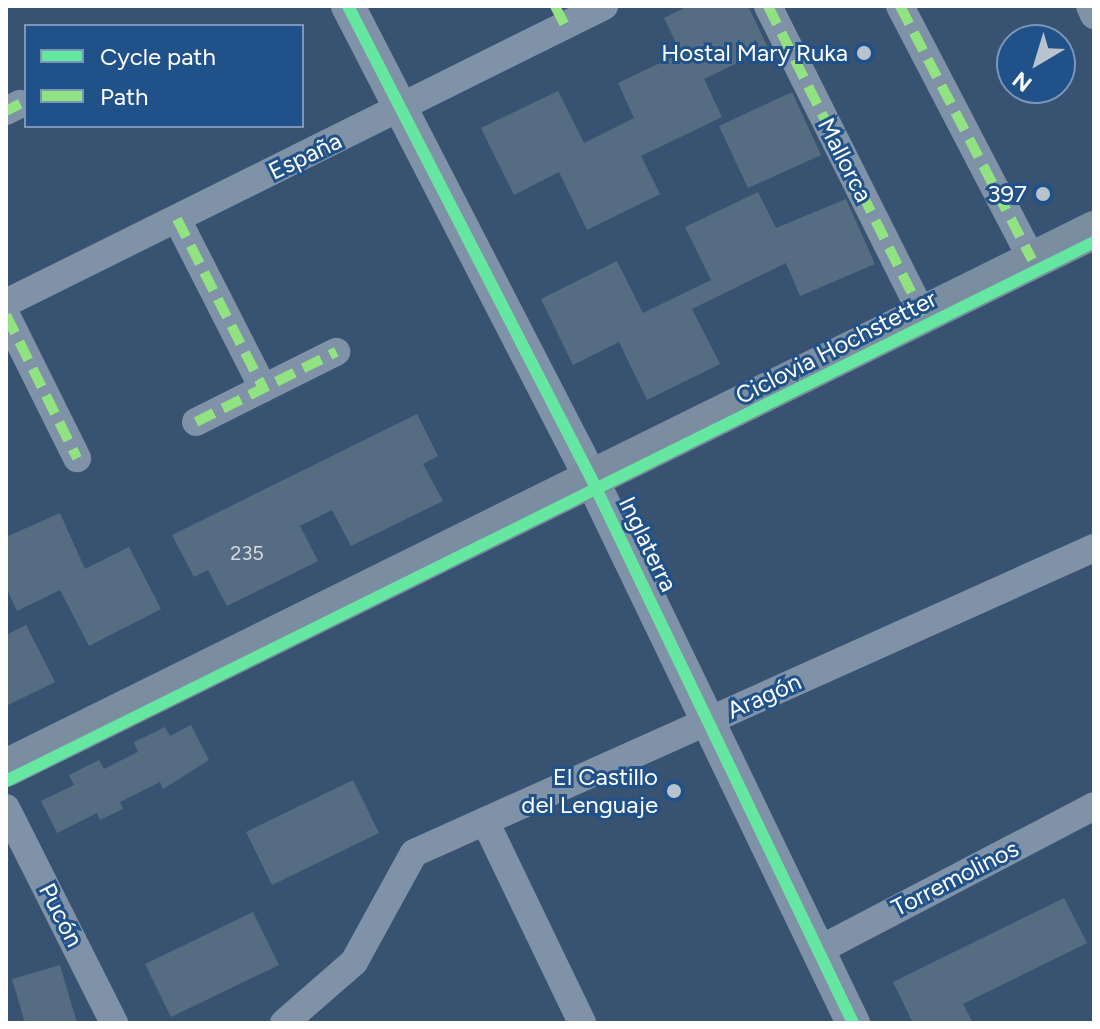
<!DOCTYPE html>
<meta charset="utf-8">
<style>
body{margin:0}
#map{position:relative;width:1100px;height:1029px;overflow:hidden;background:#385371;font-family:Figtree,sans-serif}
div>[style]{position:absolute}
.building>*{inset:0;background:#566c83}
.minor>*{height:28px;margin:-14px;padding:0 14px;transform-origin:14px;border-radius:14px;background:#7f92a7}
.tertiary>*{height:34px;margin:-17px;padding:0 17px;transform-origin:17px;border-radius:17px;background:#7f92a7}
.secondary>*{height:38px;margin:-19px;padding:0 19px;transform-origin:19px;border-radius:19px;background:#7b8da1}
.quiet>*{height:10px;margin-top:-5px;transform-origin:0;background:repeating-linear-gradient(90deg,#91e382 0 20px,transparent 0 30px)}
.cycleway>*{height:12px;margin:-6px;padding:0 6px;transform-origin:6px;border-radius:6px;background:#66e7a1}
.dots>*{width:22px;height:22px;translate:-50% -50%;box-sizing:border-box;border:4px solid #205289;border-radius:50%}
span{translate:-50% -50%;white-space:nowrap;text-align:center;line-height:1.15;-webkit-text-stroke:6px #205289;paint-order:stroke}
.number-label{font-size:20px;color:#d5dae0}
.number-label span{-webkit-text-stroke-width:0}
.poi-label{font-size:24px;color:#fff}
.right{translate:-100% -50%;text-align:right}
.street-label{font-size:24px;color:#fff}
.frame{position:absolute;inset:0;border:8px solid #fff;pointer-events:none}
.legend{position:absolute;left:24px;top:24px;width:280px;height:104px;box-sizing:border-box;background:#205289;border:2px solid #7997b8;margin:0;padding:10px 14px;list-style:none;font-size:24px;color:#fff}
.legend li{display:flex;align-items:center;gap:16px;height:40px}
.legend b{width:40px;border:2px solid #7997b8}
.north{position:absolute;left:996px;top:24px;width:80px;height:80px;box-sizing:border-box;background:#205289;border:2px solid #7997b8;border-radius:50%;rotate:218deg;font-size:22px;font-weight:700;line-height:32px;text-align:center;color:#fff}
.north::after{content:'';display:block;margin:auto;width:28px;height:36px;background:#b9c3cd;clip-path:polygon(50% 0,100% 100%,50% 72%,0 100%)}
</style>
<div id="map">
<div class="building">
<div style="clip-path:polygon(688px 6px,748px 6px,768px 48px,704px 79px,722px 117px,641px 156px,660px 194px,587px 230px,559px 172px,514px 195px,481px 128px,558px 91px,584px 143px,634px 118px,618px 83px,681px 53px,664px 18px)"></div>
<div style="clip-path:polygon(792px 92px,821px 155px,748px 188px,719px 126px)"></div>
<div style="clip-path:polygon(758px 192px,776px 228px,846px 199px,875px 264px,800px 296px,786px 263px,692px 309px,720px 364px,647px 400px,619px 342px,573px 365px,541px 299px,617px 261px,643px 313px,711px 280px,685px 227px)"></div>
<div style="clip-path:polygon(417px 414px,438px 456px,423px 464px,443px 501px,351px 546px,332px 510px,300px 526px,318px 561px,227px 606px,208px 570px,194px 577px,172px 535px)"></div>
<div style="clip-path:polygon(60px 513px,85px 569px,129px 547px,161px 609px,89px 646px,60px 590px,17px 611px,6px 587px,6px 537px)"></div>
<div style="clip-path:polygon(26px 625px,55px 682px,6px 706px,6px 635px)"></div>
<div style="clip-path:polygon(191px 725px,209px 760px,163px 789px,160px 782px,120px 802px,123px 809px,100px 820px,97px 813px,57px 833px,41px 801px,74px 785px,69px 775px,99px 760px,104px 769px,138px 752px,134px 742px,165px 727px,170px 736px)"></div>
<div style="clip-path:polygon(353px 780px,379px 833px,272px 885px,246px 832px)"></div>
<div style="clip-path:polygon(1064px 898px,1087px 943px,963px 1004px,973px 1023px,913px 1023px,893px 982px)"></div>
<div style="clip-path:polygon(253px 912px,279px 965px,171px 1017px,145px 964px)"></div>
<div style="clip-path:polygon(60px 965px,77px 1023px,25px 1023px,12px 979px)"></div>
</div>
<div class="minor">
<div style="left:768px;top:6px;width:346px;rotate:63.4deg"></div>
<div style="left:900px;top:6px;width:286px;rotate:62.5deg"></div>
<div style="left:1090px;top:6px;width:10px;rotate:66deg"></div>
<div style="left:6px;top:111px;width:16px;rotate:-27deg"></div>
<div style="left:177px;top:219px;width:190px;rotate:63deg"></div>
<div style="left:6px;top:303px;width:668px;rotate:-26.41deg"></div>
<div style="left:6px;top:315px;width:160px;rotate:63.6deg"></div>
<div style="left:196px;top:422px;width:157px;rotate:-26.6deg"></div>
<div style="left:6px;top:808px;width:241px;rotate:63.3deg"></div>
<div style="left:485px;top:821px;width:224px;rotate:64.3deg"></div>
<div style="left:817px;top:951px;width:313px;rotate:-27.6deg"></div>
<div style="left:284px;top:1023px;width:93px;rotate:-41.1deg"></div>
<div style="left:354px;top:962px;width:124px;rotate:-61.2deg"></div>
<div style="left:414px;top:853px;width:745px;rotate:-24.16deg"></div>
</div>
<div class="tertiary">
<div style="left:348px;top:6px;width:531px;rotate:62.76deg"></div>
<div style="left:591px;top:478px;width:605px;rotate:64.32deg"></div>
</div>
<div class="secondary">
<div style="left:6px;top:768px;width:1214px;rotate:-26.31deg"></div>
</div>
<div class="quiet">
<div style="left:555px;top:6px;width:22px;rotate:63deg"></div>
<div style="left:768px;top:6px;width:346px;rotate:63.4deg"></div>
<div style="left:900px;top:6px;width:286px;rotate:62.5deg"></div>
<div style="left:6px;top:111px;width:16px;rotate:-27deg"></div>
<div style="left:177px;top:219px;width:190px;rotate:63deg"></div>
<div style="left:6px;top:315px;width:160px;rotate:63.6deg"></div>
<div style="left:196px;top:422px;width:157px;rotate:-26.6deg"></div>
</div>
<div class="cycleway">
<div style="left:348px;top:6px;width:531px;rotate:62.76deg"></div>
<div style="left:591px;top:478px;width:605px;rotate:64.32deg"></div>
<div style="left:6px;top:781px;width:1214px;rotate:-26.35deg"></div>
</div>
<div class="dots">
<div style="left:864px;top:53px;background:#b9c3cd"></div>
<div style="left:1043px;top:194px;background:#b9c3cd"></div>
<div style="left:674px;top:791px;background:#b9c3cd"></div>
</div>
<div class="number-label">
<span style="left:247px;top:553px">235</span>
</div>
<div class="poi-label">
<span class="right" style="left:848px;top:53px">Hostal Mary Ruka</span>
<span class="right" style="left:1027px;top:194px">397</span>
<span class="right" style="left:658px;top:791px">El Castillo<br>del Lenguaje</span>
</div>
<div class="street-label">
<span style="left:305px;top:156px;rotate:-26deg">España</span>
<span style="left:845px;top:160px;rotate:63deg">Mallorca</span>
<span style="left:836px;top:347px;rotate:-27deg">Ciclovia Hochstetter</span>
<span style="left:648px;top:544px;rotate:64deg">Inglaterra</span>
<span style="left:764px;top:696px;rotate:-24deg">Aragón</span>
<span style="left:955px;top:878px;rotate:-27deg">Torremolinos</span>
<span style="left:61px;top:915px;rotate:63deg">Pucón</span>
</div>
<div class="frame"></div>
<ul class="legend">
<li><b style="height:10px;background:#66e7a1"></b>Cycle path</li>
<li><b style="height:10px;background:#91e382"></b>Path</li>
</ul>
<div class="north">N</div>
</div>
